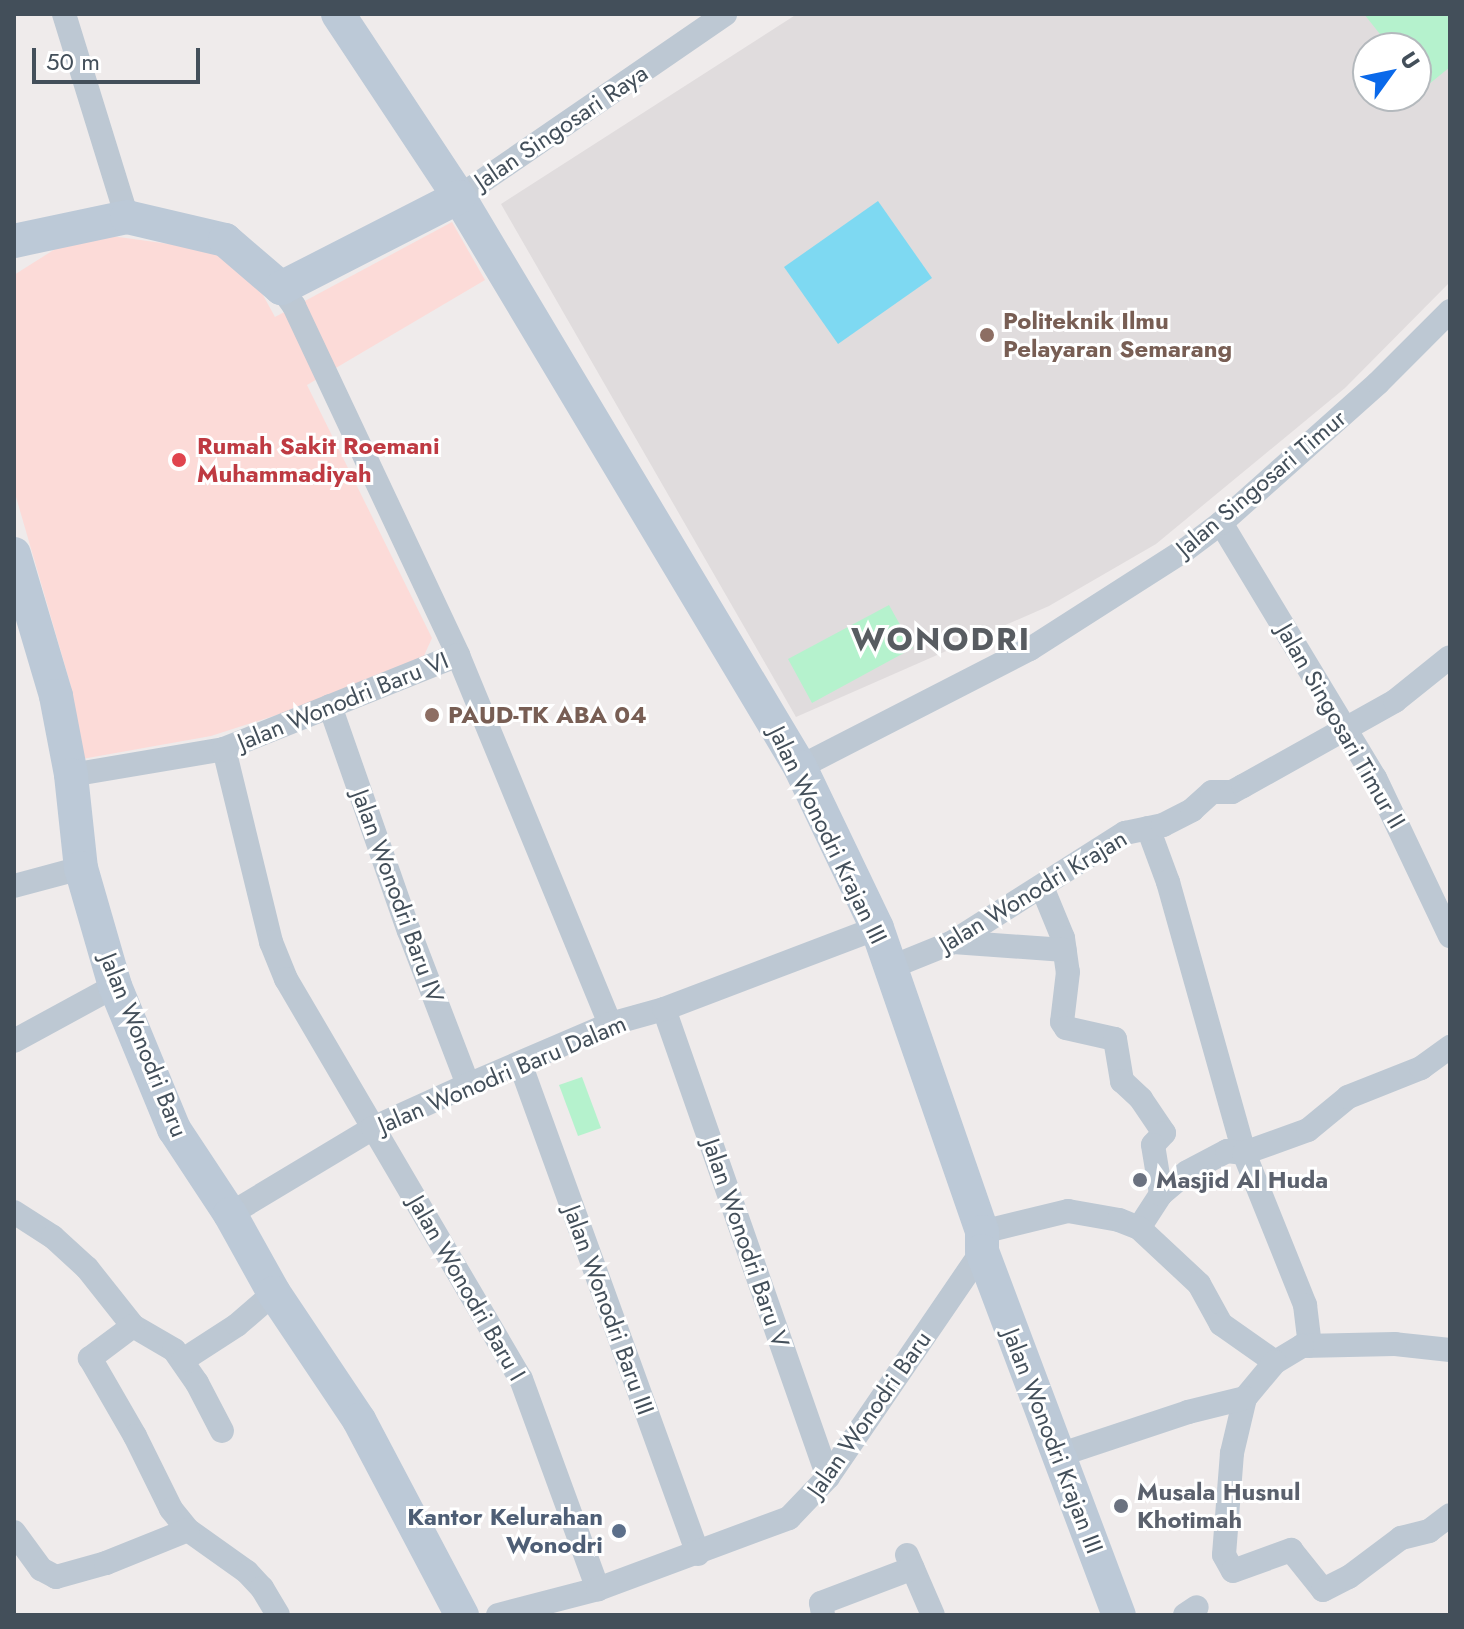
<!DOCTYPE html>
<style>
body{margin:0}
#map{position:relative;width:1464px;height:1629px;overflow:hidden;background:#efebeb;font-family:Jost,sans-serif}
div>[style]{position:absolute}
.education>*{inset:0;background:#e0dcdd}
.medical>*{inset:0;background:#fcdbd8}
.green>*{inset:0;background:#b5f2cd}
.water>*{inset:0;background:#7ed9f2}
.street>*{height:24px;margin:-12px;padding:0 12px;transform-origin:12px;border-radius:12px;background:#bdc8d3}
.secondary>*{height:34px;margin:-17px;padding:0 17px;transform-origin:17px;border-radius:17px;background:#bcc9d7}
.dots>*{width:22px;height:22px;translate:-50% -50%;box-sizing:border-box;border:4px solid #fff;border-radius:50%}
span{translate:-50% -50%;white-space:nowrap;text-align:center;line-height:1.15;-webkit-text-stroke:6px #fff;paint-order:stroke}
.street-label{font-size:24px;color:#434f5a}
.education-label{font-size:24px;color:#785e54;font-weight:700}
.left{translate:0 -50%;text-align:left}
.health-label{font-size:24px;color:#be3a42;font-weight:700}
.worship-label{font-size:24px;color:#5b616d;font-weight:700}
.service-label{font-size:24px;color:#4e5e75;font-weight:700}
.right{translate:-100% -50%;text-align:right}
.district-label{font-size:32px;color:#585c61;font-weight:700;letter-spacing:2px}
.frame{position:absolute;inset:0;border:16px solid #434f5a;pointer-events:none}
.north{position:absolute;left:1352px;top:32px;width:80px;height:80px;box-sizing:border-box;background:#fff;border:2px solid #b4b9bd;border-radius:50%;rotate:57deg;font-size:22px;font-weight:700;line-height:32px;text-align:center;color:#434f5a}
.north::after{content:'';display:block;margin:auto;width:28px;height:36px;background:#0a69ea;clip-path:polygon(50% 0,100% 100%,50% 72%,0 100%)}
.scale{position:absolute;left:32px;top:48px;width:168px;height:36px;box-sizing:border-box;border:4px solid #434f5a;border-top:0;padding-left:10px;font-size:24px;line-height:28px;white-space:nowrap;color:#434f5a;-webkit-text-stroke:6px #fff;paint-order:stroke}
</style>
<div id="map">
<div class="education">
<div style="clip-path:polygon(evenodd,797px 14px,1450px 14px,1450px 282px,1345px 388px,1156px 544px,1049px 606px,796px 717px,501px 204px,797px 14px,1368px 48px,1416px 48px,1416px 96px,1368px 96px,1368px 48px)"></div>
</div>
<div class="medical">
<div style="clip-path:polygon(452px 222px,485px 280px,307px 385px,432px 638px,423px 658px,308px 705px,211px 736px,82px 759px,70px 683px,14px 490px,14px 275px,82px 232px,228px 252px,257px 284px,275px 317px)"></div>
</div>
<div class="green">
<div style="clip-path:polygon(1364px 14px,1450px 14px,1450px 67px,1423px 89px,1416px 80px,1416px 48px,1391px 48px)"></div>
<div style="clip-path:polygon(889px 605px,913px 648px,812px 703px,788px 659px)"></div>
<div style="clip-path:polygon(582px 1077px,601px 1128px,578px 1136px,559px 1085px)"></div>
</div>
<div class="water">
<div style="clip-path:polygon(878px 201px,932px 278px,838px 344px,784px 267px)"></div>
</div>
<div class="street">
<div style="left:64px;top:14px;width:213px;rotate:72.8deg"></div>
<div style="left:459px;top:197px;width:323px;rotate:-34.5deg"></div>
<div style="left:281px;top:288px;width:22px;rotate:54deg"></div>
<div style="left:294px;top:306px;width:386px;rotate:64.8deg"></div>
<div style="left:1221px;top:523px;width:298px;rotate:58.9deg"></div>
<div style="left:1375px;top:778px;width:175px;rotate:64.6deg"></div>
<div style="left:330px;top:706px;width:238px;rotate:70.7deg"></div>
<div style="left:409px;top:931px;width:165px;rotate:69deg"></div>
<div style="left:224px;top:749px;width:199px;rotate:76.3deg"></div>
<div style="left:271px;top:942px;width:40px;rotate:68deg"></div>
<div style="left:286px;top:979px;width:464px;rotate:59.6deg"></div>
<div style="left:521px;top:1379px;width:224px;rotate:69.9deg"></div>
<div style="left:800px;top:767px;width:259px;rotate:-27.2deg"></div>
<div style="left:1030px;top:649px;width:184px;rotate:-32.6deg"></div>
<div style="left:1185px;top:550px;width:45px;rotate:-36.9deg"></div>
<div style="left:1221px;top:523px;width:210px;rotate:-41.7deg"></div>
<div style="left:1378px;top:383px;width:102px;rotate:-45deg"></div>
<div style="left:71px;top:775px;width:155px;rotate:-9.6deg"></div>
<div style="left:224px;top:749px;width:252px;rotate:-21.9deg"></div>
<div style="left:458px;top:655px;width:399px;rotate:67.6deg"></div>
<div style="left:1148px;top:828px;width:58px;rotate:69.7deg"></div>
<div style="left:1168px;top:882px;width:281px;rotate:74.3deg"></div>
<div style="left:1244px;top:1153px;width:164px;rotate:68.1deg"></div>
<div style="left:1305px;top:1305px;width:41px;rotate:83deg"></div>
<div style="left:14px;top:886px;width:69px;rotate:-15deg"></div>
<div style="left:1042px;top:887px;width:55px;rotate:67.6deg"></div>
<div style="left:1063px;top:938px;width:34px;rotate:82deg"></div>
<div style="left:1068px;top:972px;width:50px;rotate:96.8deg"></div>
<div style="left:1062px;top:1022px;width:7px;rotate:56deg"></div>
<div style="left:1066px;top:1028px;width:50px;rotate:12.7deg"></div>
<div style="left:1115px;top:1039px;width:43px;rotate:80.5deg"></div>
<div style="left:1122px;top:1081px;width:26px;rotate:43deg"></div>
<div style="left:1141px;top:1099px;width:41px;rotate:55.9deg"></div>
<div style="left:1164px;top:1133px;width:16px;rotate:133deg"></div>
<div style="left:1153px;top:1145px;width:50px;rotate:80.7deg"></div>
<div style="left:1161px;top:1194px;width:40px;rotate:122.9deg"></div>
<div style="left:953px;top:942px;width:112px;rotate:4.1deg"></div>
<div style="left:889px;top:968px;width:69px;rotate:-22.1deg"></div>
<div style="left:953px;top:942px;width:204px;rotate:-32.4deg"></div>
<div style="left:1125px;top:833px;width:39px;rotate:-12deg"></div>
<div style="left:1163px;top:825px;width:33px;rotate:-27deg"></div>
<div style="left:1192px;top:810px;width:27px;rotate:-42deg"></div>
<div style="left:1212px;top:792px;width:20px"></div>
<div style="left:1232px;top:792px;width:13px;rotate:-29deg"></div>
<div style="left:1243px;top:786px;width:174px;rotate:-29.2deg"></div>
<div style="left:1395px;top:701px;width:70px;rotate:-38.7deg"></div>
<div style="left:664px;top:1009px;width:496px;rotate:70.7deg"></div>
<div style="left:14px;top:1041px;width:115px;rotate:-28.6deg"></div>
<div style="left:521px;top:1066px;width:519px;rotate:70.06deg"></div>
<div style="left:1161px;top:1194px;width:34px;rotate:-40deg"></div>
<div style="left:1187px;top:1172px;width:45px;rotate:-27.7deg"></div>
<div style="left:1227px;top:1151px;width:17px;rotate:7deg"></div>
<div style="left:1244px;top:1153px;width:68px;rotate:-19.8deg"></div>
<div style="left:1308px;top:1130px;width:52px;rotate:-39.5deg"></div>
<div style="left:1348px;top:1097px;width:79px;rotate:-21.7deg"></div>
<div style="left:1421px;top:1068px;width:36px;rotate:-36deg"></div>
<div style="left:14px;top:1212px;width:46px;rotate:32.7deg"></div>
<div style="left:53px;top:1237px;width:46px;rotate:42.4deg"></div>
<div style="left:87px;top:1268px;width:74px;rotate:51.6deg"></div>
<div style="left:133px;top:1326px;width:48px;rotate:30.3deg"></div>
<div style="left:174px;top:1350px;width:40px;rotate:55.1deg"></div>
<div style="left:197px;top:1383px;width:54px;rotate:62.5deg"></div>
<div style="left:230px;top:1214px;width:167px;rotate:-31deg"></div>
<div style="left:373px;top:1128px;width:104px;rotate:-24.4deg"></div>
<div style="left:468px;top:1085px;width:155px;rotate:-23.2deg"></div>
<div style="left:610px;top:1024px;width:56px;rotate:-15.5deg"></div>
<div style="left:664px;top:1009px;width:228px;rotate:-20.8deg"></div>
<div style="left:982px;top:1232px;width:89px;rotate:-13.7deg"></div>
<div style="left:1068px;top:1211px;width:52px;rotate:10deg"></div>
<div style="left:1119px;top:1220px;width:22px;rotate:22deg"></div>
<div style="left:1139px;top:1228px;width:82px;rotate:43deg"></div>
<div style="left:1199px;top:1284px;width:46px;rotate:61.2deg"></div>
<div style="left:1221px;top:1324px;width:66px;rotate:35.1deg"></div>
<div style="left:133px;top:1326px;width:54px;rotate:143.3deg"></div>
<div style="left:90px;top:1358px;width:90px;rotate:60deg"></div>
<div style="left:135px;top:1436px;width:81px;rotate:63.7deg"></div>
<div style="left:171px;top:1509px;width:27px;rotate:51deg"></div>
<div style="left:188px;top:1530px;width:72px;rotate:35.4deg"></div>
<div style="left:247px;top:1572px;width:22px;rotate:47deg"></div>
<div style="left:262px;top:1588px;width:31px;rotate:59deg"></div>
<div style="left:1450px;top:1350px;width:55px;rotate:-173.8deg"></div>
<div style="left:1395px;top:1344px;width:93px;rotate:178.8deg"></div>
<div style="left:1302px;top:1346px;width:31px;rotate:149deg"></div>
<div style="left:1275px;top:1362px;width:47px;rotate:129.8deg"></div>
<div style="left:1245px;top:1398px;width:57px;rotate:103.3deg"></div>
<div style="left:1232px;top:1453px;width:102px;rotate:94.5deg"></div>
<div style="left:1224px;top:1555px;width:18px;rotate:61deg"></div>
<div style="left:1233px;top:1571px;width:62px;rotate:-19.9deg"></div>
<div style="left:1291px;top:1550px;width:51px;rotate:51.3deg"></div>
<div style="left:1323px;top:1590px;width:29px;rotate:-27deg"></div>
<div style="left:1349px;top:1577px;width:65px;rotate:-36.9deg"></div>
<div style="left:1401px;top:1538px;width:29px;rotate:-14deg"></div>
<div style="left:1429px;top:1531px;width:26px;rotate:-37deg"></div>
<div style="left:183px;top:1360px;width:64px;rotate:-32.9deg"></div>
<div style="left:237px;top:1325px;width:49px;rotate:-40.9deg"></div>
<div style="left:1059px;top:1455px;width:136px;rotate:-18.4deg"></div>
<div style="left:1188px;top:1412px;width:59px;rotate:-13.8deg"></div>
<div style="left:14px;top:1532px;width:46px;rotate:53.9deg"></div>
<div style="left:41px;top:1569px;width:17px;rotate:28deg"></div>
<div style="left:56px;top:1577px;width:52px;rotate:-15.6deg"></div>
<div style="left:106px;top:1563px;width:88px;rotate:-21.9deg"></div>
<div style="left:907px;top:1555px;width:65px;rotate:66.6deg"></div>
<div style="left:498px;top:1615px;width:103px;rotate:-14.6deg"></div>
<div style="left:598px;top:1589px;width:204px;rotate:-20.4deg"></div>
<div style="left:789px;top:1518px;width:57px;rotate:-46.4deg"></div>
<div style="left:828px;top:1477px;width:273px;rotate:-55.7deg"></div>
<div style="left:823px;top:1615px;width:12px;rotate:-99deg"></div>
<div style="left:821px;top:1603px;width:98px;rotate:-20.8deg"></div>
<div style="left:1185px;top:1615px;width:14px;rotate:-34deg"></div>
</div>
<div class="secondary">
<div style="left:338px;top:14px;width:219px;rotate:56.5deg"></div>
<div style="left:459px;top:197px;width:664px;rotate:59.11deg"></div>
<div style="left:800px;top:767px;width:178px;rotate:64.4deg"></div>
<div style="left:877px;top:928px;width:322px;rotate:70.9deg"></div>
<div style="left:982px;top:1232px;width:19px;rotate:90deg"></div>
<div style="left:982px;top:1251px;width:389px;rotate:69.4deg"></div>
<div style="left:14px;top:241px;width:116px;rotate:-12deg"></div>
<div style="left:127px;top:217px;width:101px;rotate:13.2deg"></div>
<div style="left:225px;top:240px;width:74px;rotate:40.6deg"></div>
<div style="left:281px;top:288px;width:200px;rotate:-27.1deg"></div>
<div style="left:14px;top:554px;width:148px;rotate:73.5deg"></div>
<div style="left:56px;top:696px;width:80px;rotate:79.2deg"></div>
<div style="left:71px;top:775px;width:94px;rotate:83.9deg"></div>
<div style="left:81px;top:868px;width:123px;rotate:73.9deg"></div>
<div style="left:115px;top:986px;width:155px;rotate:67.6deg"></div>
<div style="left:174px;top:1129px;width:102px;rotate:56.6deg"></div>
<div style="left:230px;top:1214px;width:90px;rotate:60.9deg"></div>
<div style="left:274px;top:1293px;width:153px;rotate:56.2deg"></div>
<div style="left:359px;top:1420px;width:221px;rotate:62.2deg"></div>
</div>
<div class="dots">
<div style="left:987px;top:335px;background:#8d6e63"></div>
<div style="left:179px;top:460px;background:#e0444e"></div>
<div style="left:432px;top:715px;background:#8d6e63"></div>
<div style="left:1140px;top:1180px;background:#6b7280"></div>
<div style="left:1121px;top:1506px;background:#6b7280"></div>
<div style="left:619px;top:1531px;background:#5c6f8a"></div>
</div>
<div class="street-label">
<span style="left:561px;top:127px;rotate:-34deg">Jalan Singosari Raya</span>
<span style="left:1261px;top:483px;rotate:-40deg">Jalan Singosari Timur</span>
<span style="left:343px;top:701px;rotate:-22deg">Jalan Wonodri Baru VI</span>
<span style="left:1341px;top:726px;rotate:60deg">Jalan Singosari Timur II</span>
<span style="left:828px;top:835px;rotate:64deg">Jalan Wonodri Krajan III</span>
<span style="left:1033px;top:891px;rotate:-31deg">Jalan Wonodri Krajan</span>
<span style="left:398px;top:896px;rotate:70deg">Jalan Wonodri Baru IV</span>
<span style="left:144px;top:1045px;rotate:68deg">Jalan Wonodri Baru</span>
<span style="left:502px;top:1074px;rotate:-23deg">Jalan Wonodri Baru Dalam</span>
<span style="left:746px;top:1243px;rotate:71deg">Jalan Wonodri Baru V</span>
<span style="left:467px;top:1288px;rotate:60deg">Jalan Wonodri Baru I</span>
<span style="left:609px;top:1310px;rotate:70deg">Jalan Wonodri Baru III</span>
<span style="left:869px;top:1414px;rotate:-55deg">Jalan Wonodri Baru</span>
<span style="left:1053px;top:1441px;rotate:69deg">Jalan Wonodri Krajan III</span>
</div>
<div class="education-label">
<span class="left" style="left:1003px;top:335px">Politeknik Ilmu<br>Pelayaran Semarang</span>
<span class="left" style="left:448px;top:715px">PAUD-TK ABA 04</span>
</div>
<div class="health-label">
<span class="left" style="left:197px;top:460px">Rumah Sakit Roemani<br>Muhammadiyah</span>
</div>
<div class="worship-label">
<span class="left" style="left:1156px;top:1180px">Masjid Al Huda</span>
<span class="left" style="left:1137px;top:1506px">Musala Husnul<br>Khotimah</span>
</div>
<div class="service-label">
<span class="right" style="left:603px;top:1531px">Kantor Kelurahan<br>Wonodri</span>
</div>
<div class="district-label">
<span style="left:941px;top:639px">WONODRI</span>
</div>
<div class="frame"></div>
<div class="north">U</div>
<div class="scale">50 m</div>
</div>
